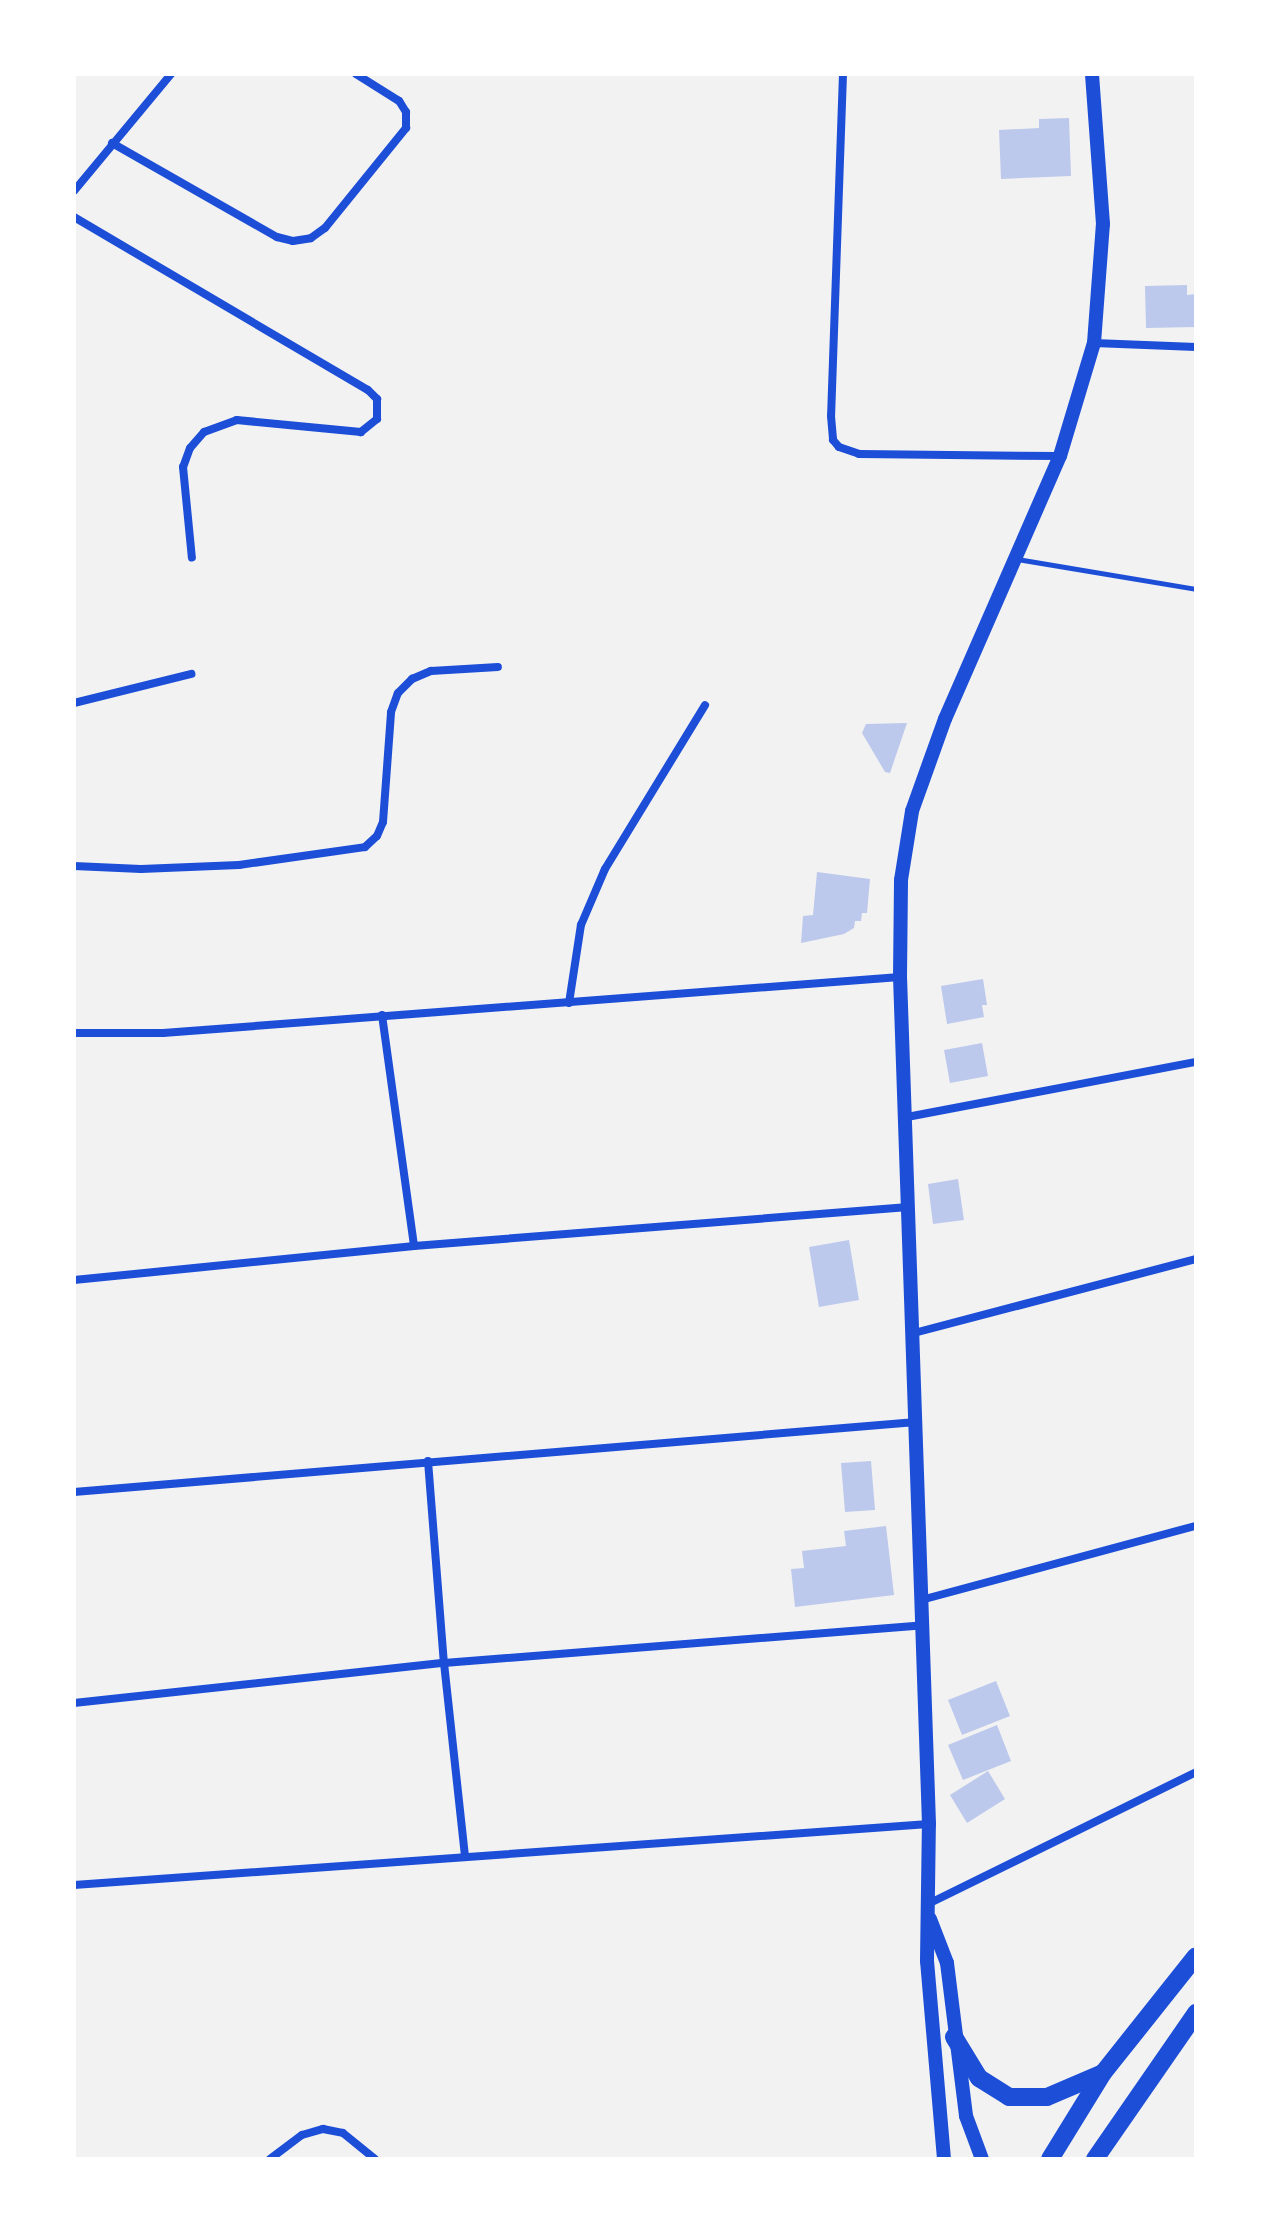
<!DOCTYPE html>
<style>
body{margin:0}
#map{position:relative;width:1270px;height:2233px;overflow:hidden;background:#f2f2f2;font-family:"Noto Serif",serif}
div>[style]{position:absolute}
.building>*{inset:0;background:#bdc9ec}
.service>*{height:5px;margin:-2.5px;padding:0 2.5px;transform-origin:2.5px;border-radius:2.5px;background:#1d4ed8}
.minor>*{height:8px;margin:-4px;padding:0 4px;transform-origin:4px;border-radius:4px;background:#1d4ed8}
.tertiary>*{height:14px;margin:-7px;padding:0 7px;transform-origin:7px;border-radius:7px;background:#1d4ed8}
.trunk>*{height:18px;margin:-9px;padding:0 9px;transform-origin:9px;border-radius:9px;background:#1d4ed8}
span{translate:-50% -50%;white-space:nowrap;text-align:center;line-height:1.15;-webkit-text-stroke:8px #fff;paint-order:stroke}
.frame{position:absolute;inset:0;border:76px solid #fff;pointer-events:none}
</style>
<div id="map">
<div class="building">
<div style="clip-path:polygon(1069px 118px,1071px 176px,1001px 179px,999px 130px,1039px 128px,1039px 119px)"></div>
<div style="clip-path:polygon(1187px 285px,1187px 295px,1196px 294px,1196px 327px,1146px 328px,1145px 286px)"></div>
<div style="clip-path:polygon(907px 723px,890px 773px,885px 772px,862px 733px,866px 724px)"></div>
<div style="clip-path:polygon(817px 872px,870px 879px,867px 913px,862px 913px,861px 921px,855px 921px,854px 928px,844px 934px,801px 943px,803px 916px,813px 915px)"></div>
<div style="clip-path:polygon(983px 979px,987px 1005px,982px 1005px,984px 1017px,947px 1024px,941px 986px)"></div>
<div style="clip-path:polygon(982px 1043px,988px 1076px,950px 1083px,944px 1050px)"></div>
<div style="clip-path:polygon(958px 1179px,964px 1220px,933px 1224px,928px 1184px)"></div>
<div style="clip-path:polygon(849px 1240px,859px 1300px,819px 1307px,809px 1247px)"></div>
<div style="clip-path:polygon(871px 1461px,875px 1510px,845px 1512px,841px 1463px)"></div>
<div style="clip-path:polygon(886px 1526px,894px 1595px,795px 1607px,791px 1569px,804px 1568px,802px 1551px,846px 1546px,844px 1531px)"></div>
<div style="clip-path:polygon(996px 1681px,1010px 1716px,962px 1735px,948px 1700px)"></div>
<div style="clip-path:polygon(997px 1725px,1011px 1761px,963px 1780px,948px 1745px)"></div>
<div style="clip-path:polygon(988px 1771px,1005px 1799px,967px 1823px,950px 1795px)"></div>
</div>
<div class="service">
<div style="left:1017px;top:559px;width:181px;rotate:9.5deg"></div>
</div>
<div class="minor">
<div style="left:843px;top:74px;width:342px;rotate:92deg"></div>
<div style="left:831px;top:416px;width:24px;rotate:85deg"></div>
<div style="left:833px;top:440px;width:9px;rotate:49deg"></div>
<div style="left:839px;top:447px;width:21px;rotate:19deg"></div>
<div style="left:859px;top:454px;width:201px;rotate:0.6deg"></div>
<div style="left:112px;top:143px;width:190px;rotate:29.7deg"></div>
<div style="left:277px;top:237px;width:16px;rotate:14deg"></div>
<div style="left:293px;top:241px;width:18px;rotate:-9deg"></div>
<div style="left:311px;top:238px;width:17px;rotate:-36deg"></div>
<div style="left:325px;top:228px;width:129px;rotate:-51deg"></div>
<div style="left:406px;top:128px;width:16px;rotate:-90deg"></div>
<div style="left:406px;top:112px;width:13px;rotate:-122deg"></div>
<div style="left:399px;top:101px;width:51px;rotate:-147.9deg"></div>
<div style="left:74px;top:191px;width:152px;rotate:-50.3deg"></div>
<div style="left:74px;top:217px;width:341px;rotate:30.5deg"></div>
<div style="left:368px;top:390px;width:13px;rotate:45deg"></div>
<div style="left:377px;top:399px;width:20px;rotate:90deg"></div>
<div style="left:377px;top:419px;width:21px;rotate:141deg"></div>
<div style="left:361px;top:432px;width:125px;rotate:-174.5deg"></div>
<div style="left:237px;top:420px;width:35px;rotate:160deg"></div>
<div style="left:204px;top:432px;width:21px;rotate:131deg"></div>
<div style="left:190px;top:448px;width:20px;rotate:110deg"></div>
<div style="left:183px;top:467px;width:91px;rotate:84.4deg"></div>
<div style="left:1094px;top:343px;width:102px;rotate:2.2deg"></div>
<div style="left:74px;top:703px;width:121px;rotate:-13.9deg"></div>
<div style="left:74px;top:866px;width:67px;rotate:2.6deg"></div>
<div style="left:141px;top:869px;width:98px;rotate:-2.3deg"></div>
<div style="left:239px;top:865px;width:127px;rotate:-8.1deg"></div>
<div style="left:365px;top:847px;width:16px;rotate:-43deg"></div>
<div style="left:377px;top:836px;width:15px;rotate:-67deg"></div>
<div style="left:383px;top:822px;width:110px;rotate:-85.8deg"></div>
<div style="left:391px;top:712px;width:20px;rotate:-70deg"></div>
<div style="left:398px;top:693px;width:20px;rotate:-45deg"></div>
<div style="left:412px;top:679px;width:21px;rotate:-23deg"></div>
<div style="left:431px;top:671px;width:67px;rotate:-3.4deg"></div>
<div style="left:569px;top:1003px;width:79px;rotate:-81.3deg"></div>
<div style="left:581px;top:925px;width:61px;rotate:-66.8deg"></div>
<div style="left:605px;top:869px;width:192px;rotate:-58.6deg"></div>
<div style="left:382px;top:1015px;width:233px;rotate:82.1deg"></div>
<div style="left:74px;top:1033px;width:89px"></div>
<div style="left:163px;top:1033px;width:739px;rotate:-4.35deg"></div>
<div style="left:907px;top:1117px;width:294px;rotate:-10.8deg"></div>
<div style="left:74px;top:1280px;width:342px;rotate:-5.7deg"></div>
<div style="left:414px;top:1246px;width:496px;rotate:-4.5deg"></div>
<div style="left:914px;top:1333px;width:292px;rotate:-14.7deg"></div>
<div style="left:428px;top:1461px;width:203px;rotate:85.5deg"></div>
<div style="left:444px;top:1663px;width:194px;rotate:83.8deg"></div>
<div style="left:74px;top:1492px;width:845px;rotate:-4.75deg"></div>
<div style="left:921px;top:1600px;width:285px;rotate:-15.1deg"></div>
<div style="left:74px;top:1703px;width:372px;rotate:-6.2deg"></div>
<div style="left:444px;top:1663px;width:481px;rotate:-4.5deg"></div>
<div style="left:74px;top:1885px;width:857px;rotate:-4.08deg"></div>
<div style="left:928px;top:1904px;width:299px;rotate:-26.2deg"></div>
<div style="left:270px;top:2159px;width:40px;rotate:-37deg"></div>
<div style="left:302px;top:2135px;width:22px;rotate:-16deg"></div>
<div style="left:323px;top:2129px;width:20px;rotate:11deg"></div>
<div style="left:343px;top:2133px;width:41px;rotate:39.1deg"></div>
</div>
<div class="tertiary">
<div style="left:930px;top:1919px;width:47px;rotate:68.9deg"></div>
<div style="left:947px;top:1963px;width:154px;rotate:82.9deg"></div>
<div style="left:966px;top:2116px;width:46px;rotate:69.6deg"></div>
<div style="left:944px;top:2159px;width:199px;rotate:-94.9deg"></div>
<div style="left:927px;top:1961px;width:137px;rotate:-89.2deg"></div>
<div style="left:929px;top:1824px;width:847px;rotate:-91.96deg"></div>
<div style="left:900px;top:977px;width:97px;rotate:-89.4deg"></div>
<div style="left:901px;top:880px;width:70px;rotate:-80.9deg"></div>
<div style="left:912px;top:811px;width:98px;rotate:-70.3deg"></div>
<div style="left:945px;top:719px;width:287px;rotate:-66.4deg"></div>
<div style="left:1060px;top:456px;width:118px;rotate:-73.3deg"></div>
<div style="left:1094px;top:343px;width:119px;rotate:-85.7deg"></div>
<div style="left:1103px;top:224px;width:150px;rotate:-94.2deg"></div>
</div>
<div class="trunk">
<div style="left:954px;top:2037px;width:48px;rotate:58.6deg"></div>
<div style="left:979px;top:2078px;width:36px;rotate:32deg"></div>
<div style="left:1009px;top:2097px;width:38px"></div>
<div style="left:1047px;top:2097px;width:59px;rotate:-23.1deg"></div>
<div style="left:1050px;top:2159px;width:101px;rotate:-58.4deg"></div>
<div style="left:1103px;top:2073px;width:149px;rotate:-51.5deg"></div>
<div style="left:1095px;top:2159px;width:178px;rotate:-55.3deg"></div>
</div>
<div class="frame"></div>
</div>
